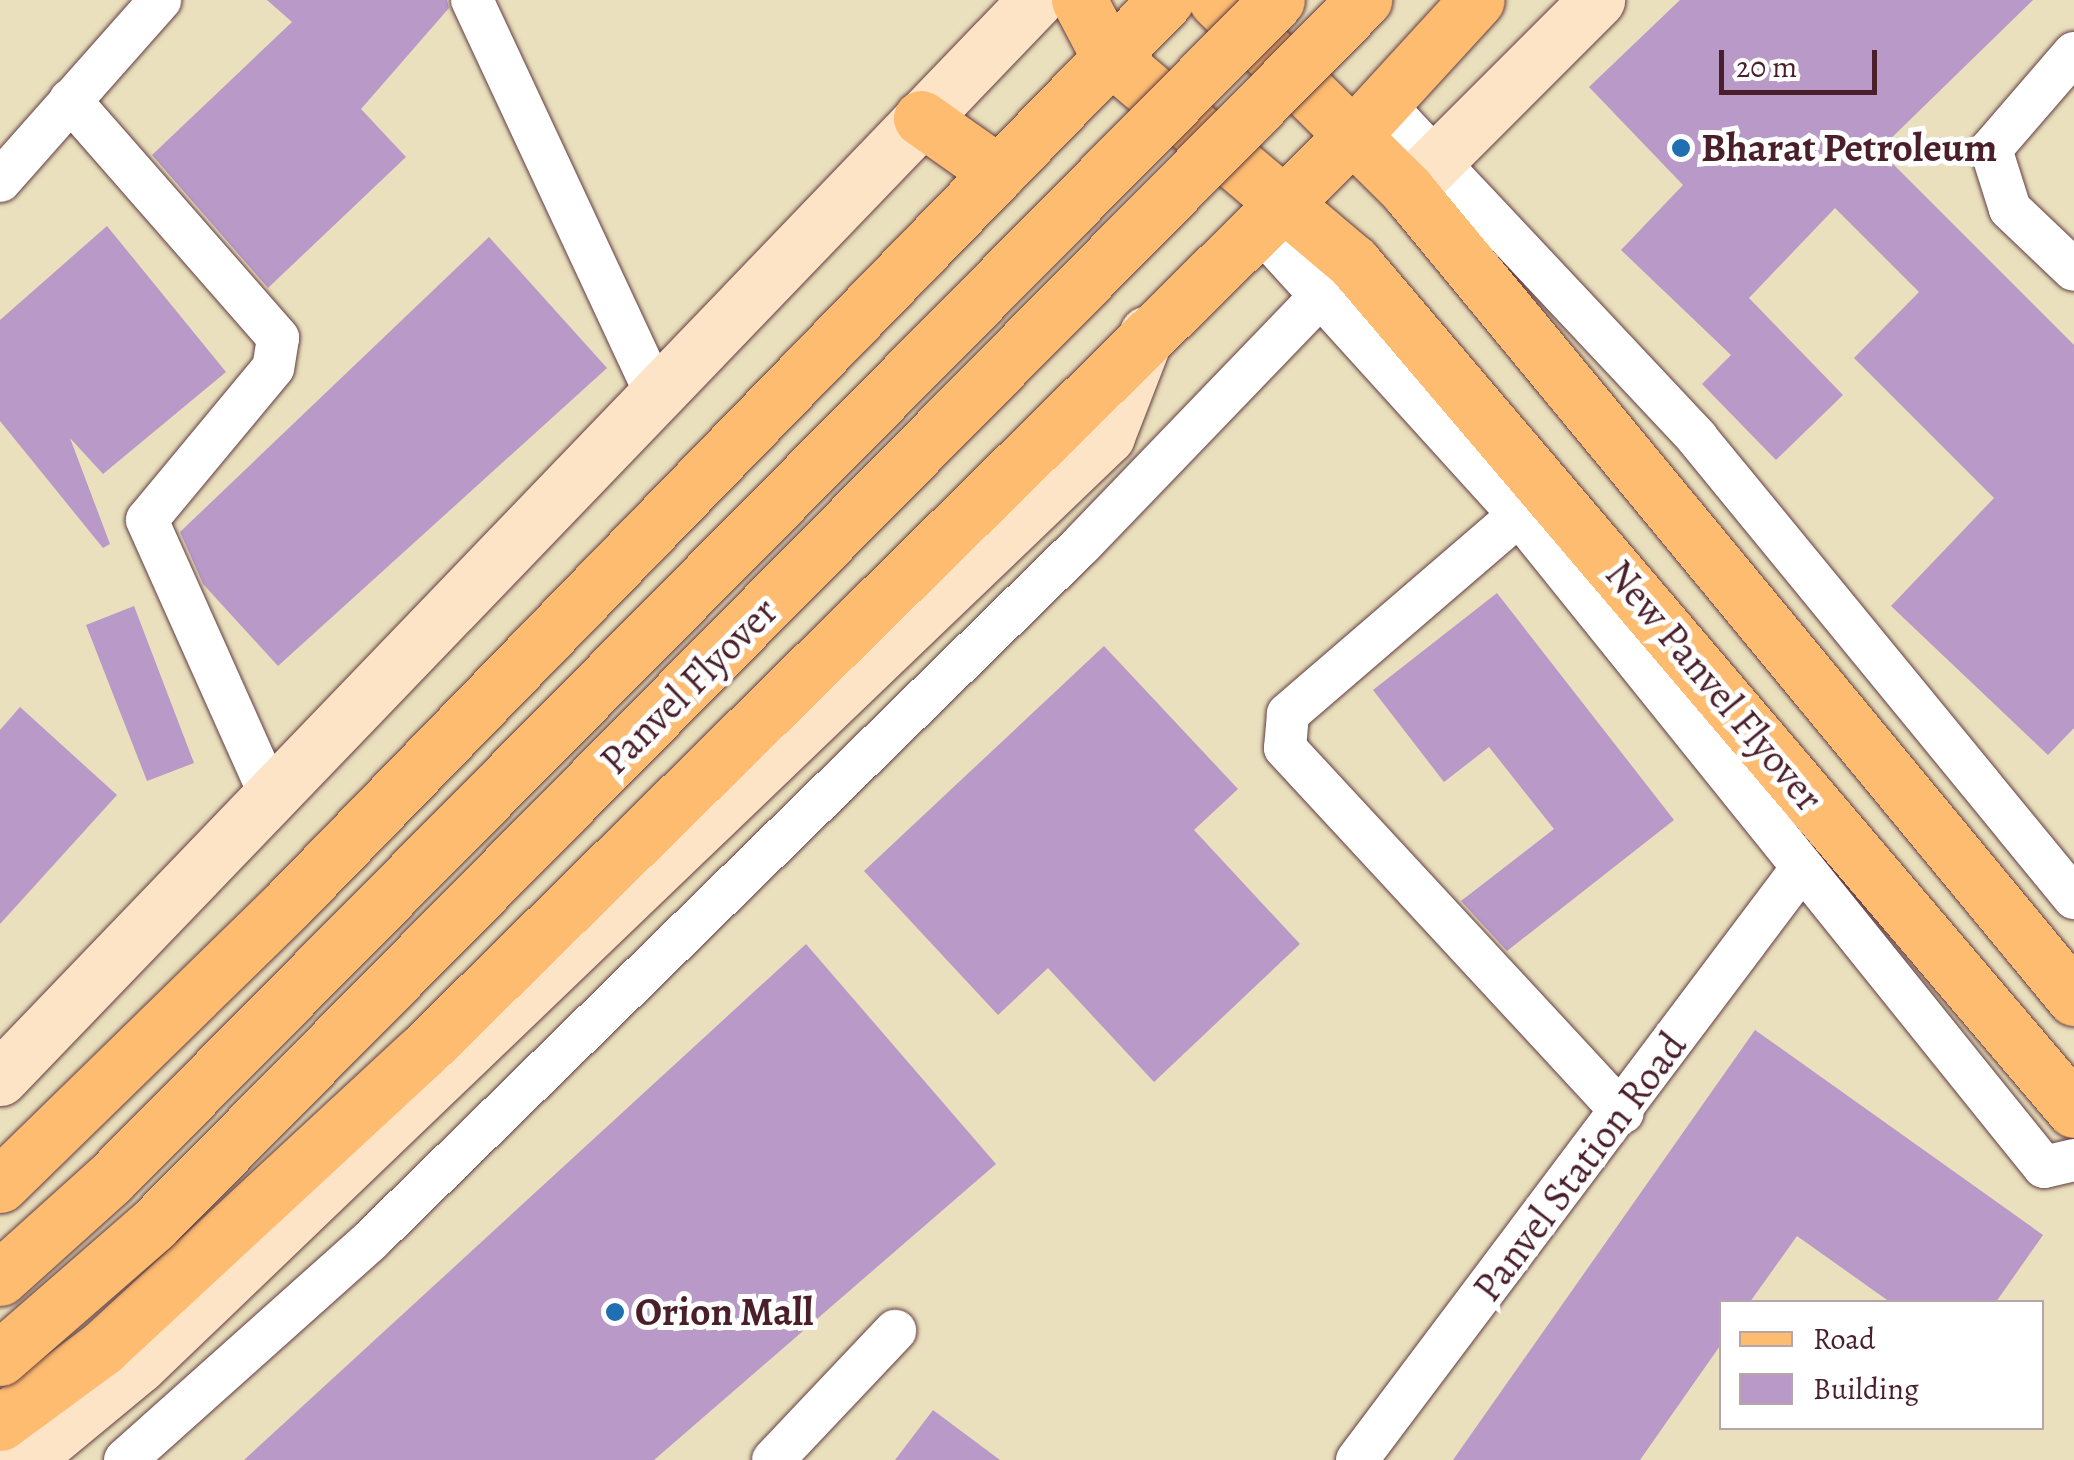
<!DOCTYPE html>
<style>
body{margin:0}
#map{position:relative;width:2074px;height:1460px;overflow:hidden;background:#eae0bd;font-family:Alegreya,serif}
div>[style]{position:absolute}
.building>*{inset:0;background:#b899c7}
.roads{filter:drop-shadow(0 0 2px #623c41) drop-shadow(0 0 2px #623c41)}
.street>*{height:42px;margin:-21px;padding:0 21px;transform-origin:21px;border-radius:21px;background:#fff}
.secondary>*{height:55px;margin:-27.5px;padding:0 27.5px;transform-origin:27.5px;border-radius:27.5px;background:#fee4c6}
.primary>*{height:55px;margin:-27.5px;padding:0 27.5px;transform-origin:27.5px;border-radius:27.5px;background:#fdbc70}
.highway>*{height:55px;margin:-27.5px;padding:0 27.5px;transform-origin:27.5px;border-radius:27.5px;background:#fdbc70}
.bridges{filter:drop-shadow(0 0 2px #623c41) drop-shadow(0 0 2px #623c41)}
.highway-bridge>*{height:55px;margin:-27.5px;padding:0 27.5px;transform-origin:27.5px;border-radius:27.5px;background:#fdbc70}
.dots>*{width:28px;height:28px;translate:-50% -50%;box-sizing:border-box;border:5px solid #fff;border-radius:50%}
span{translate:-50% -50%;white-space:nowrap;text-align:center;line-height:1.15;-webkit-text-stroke:10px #fff;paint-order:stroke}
.poi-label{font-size:40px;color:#4a1f2b;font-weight:700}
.left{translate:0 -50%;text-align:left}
.street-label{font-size:40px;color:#4a1f2b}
.legend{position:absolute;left:1719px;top:1300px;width:325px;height:130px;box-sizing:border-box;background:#fff;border:2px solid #b7a5aa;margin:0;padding:12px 18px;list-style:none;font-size:30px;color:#4a1f2b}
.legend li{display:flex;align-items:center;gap:20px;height:50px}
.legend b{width:50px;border:2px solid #b7a5aa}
.scale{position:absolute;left:1719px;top:50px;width:158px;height:45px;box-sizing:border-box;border:5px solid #4a1f2b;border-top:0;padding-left:12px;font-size:30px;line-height:35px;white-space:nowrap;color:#4a1f2b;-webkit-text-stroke:8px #fff;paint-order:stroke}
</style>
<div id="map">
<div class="building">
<div style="clip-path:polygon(267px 0,447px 0,449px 8px,361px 109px,406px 157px,268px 288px,152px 155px,292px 22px)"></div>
<div style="clip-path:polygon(1680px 0,2033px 0,1879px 150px,2074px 345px,2074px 728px,2048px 755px,1891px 606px,1994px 498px,1854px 358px,1919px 292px,1835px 208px,1749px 298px,1843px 395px,1776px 460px,1702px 384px,1731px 355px,1621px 250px,1683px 185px,1589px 87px)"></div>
<div style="clip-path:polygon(107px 226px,226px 372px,103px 474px,70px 438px,110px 544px,103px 548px,0 421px,0 320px)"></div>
<div style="clip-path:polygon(489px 237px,607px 368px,278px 666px,203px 584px,180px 532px)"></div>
<div style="clip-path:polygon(1497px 593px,1674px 820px,1507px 951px,1461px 901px,1554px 829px,1489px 747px,1444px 782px,1373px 690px)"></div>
<div style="clip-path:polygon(134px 606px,194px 763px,147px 781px,86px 625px)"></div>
<div style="clip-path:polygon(1104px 646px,1238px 789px,1194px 830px,1300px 944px,1154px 1082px,1048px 968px,998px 1015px,864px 871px)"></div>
<div style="clip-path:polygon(20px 707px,117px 795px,0 924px,0 730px)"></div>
<div style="clip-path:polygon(806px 944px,996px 1164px,654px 1460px,244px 1460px)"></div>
<div style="clip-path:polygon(1755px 1030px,2043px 1235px,1996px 1302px,1890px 1302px,1797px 1236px,1750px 1302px,1722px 1302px,1722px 1343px,1640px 1460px,1453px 1460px)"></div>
<div style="clip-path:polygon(933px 1410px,1000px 1460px,895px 1460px)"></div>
</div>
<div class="roads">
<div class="street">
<div style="left:472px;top:0;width:436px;rotate:65deg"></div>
<div style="left:2074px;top:53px;width:127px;rotate:130.8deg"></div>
<div style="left:1991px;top:149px;width:63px;rotate:72.4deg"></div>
<div style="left:2010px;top:209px;width:88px;rotate:43.6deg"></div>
<div style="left:70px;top:100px;width:316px;rotate:48.8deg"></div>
<div style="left:278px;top:338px;width:30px;rotate:99deg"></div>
<div style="left:273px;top:368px;width:197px;rotate:129.7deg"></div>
<div style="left:147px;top:520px;width:309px;rotate:65.9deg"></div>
<div style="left:1382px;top:102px;width:461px;rotate:46.8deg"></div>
<div style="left:1697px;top:438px;width:595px;rotate:50.66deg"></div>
<div style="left:0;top:181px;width:242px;rotate:-48.5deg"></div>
<div style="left:1257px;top:226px;width:390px;rotate:47.8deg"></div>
<div style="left:1519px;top:515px;width:837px;rotate:51.16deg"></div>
<div style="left:2044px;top:1167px;width:31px;rotate:-13deg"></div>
<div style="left:1519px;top:515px;width:305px;rotate:139.3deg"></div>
<div style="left:1288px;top:714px;width:34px;rotate:95deg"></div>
<div style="left:1285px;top:748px;width:497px;rotate:47.2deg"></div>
<div style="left:125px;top:1460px;width:330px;rotate:-41.8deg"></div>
<div style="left:371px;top:1240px;width:995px;rotate:-44.39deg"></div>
<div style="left:1082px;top:544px;width:391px;rotate:-46.1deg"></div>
<div style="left:773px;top:1460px;width:178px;rotate:-46.6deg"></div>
<div style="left:1357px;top:1460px;width:736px;rotate:-53.07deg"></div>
</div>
<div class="secondary">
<div style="left:1407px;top:190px;width:269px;rotate:-45deg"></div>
<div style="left:0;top:1078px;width:1495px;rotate:-46.14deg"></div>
<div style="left:24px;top:1460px;width:149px;rotate:-39.6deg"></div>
<div style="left:139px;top:1365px;width:1342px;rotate:-43.82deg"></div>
<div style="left:1107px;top:436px;width:110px;rotate:-68.8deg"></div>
</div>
<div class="primary">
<div style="left:1079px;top:0;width:62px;rotate:62.2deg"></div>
<div style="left:1108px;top:55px;width:321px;rotate:40.2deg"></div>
<div style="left:1353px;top:262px;width:1113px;rotate:49.63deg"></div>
<div style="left:1216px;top:0;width:269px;rotate:44.8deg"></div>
<div style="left:1407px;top:190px;width:1048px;rotate:50.46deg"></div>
</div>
<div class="highway">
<div style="left:921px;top:118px;width:95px;rotate:35.2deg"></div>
<div style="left:0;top:1185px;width:400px;rotate:-44.3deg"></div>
<div style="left:286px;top:906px;width:1263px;rotate:-45.83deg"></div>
<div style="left:0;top:1423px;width:127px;rotate:-36.3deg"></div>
<div style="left:102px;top:1348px;width:434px;rotate:-42.8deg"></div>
<div style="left:421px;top:1053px;width:1311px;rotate:-44.57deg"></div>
<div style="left:1355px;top:133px;width:180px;rotate:-47.5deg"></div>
</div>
</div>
<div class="bridges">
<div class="highway-bridge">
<div style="left:0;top:1278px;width:147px;rotate:-42deg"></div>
<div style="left:109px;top:1180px;width:1660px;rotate:-45.29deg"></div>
<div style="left:0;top:1358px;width:203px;rotate:-41deg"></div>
<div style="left:153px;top:1225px;width:1723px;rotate:-45.33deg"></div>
</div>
</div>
<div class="dots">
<div style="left:1681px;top:148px;background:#1f6fb2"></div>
<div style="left:615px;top:1312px;background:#1f6fb2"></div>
</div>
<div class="poi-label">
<span class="left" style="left:1701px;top:148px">Bharat Petroleum</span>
<span class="left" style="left:635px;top:1312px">Orion Mall</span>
</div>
<div class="street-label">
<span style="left:689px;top:686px;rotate:-45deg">Panvel Flyover</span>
<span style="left:1714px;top:686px;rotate:50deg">New Panvel Flyover</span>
<span style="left:1580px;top:1167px;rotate:-53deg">Panvel Station Road</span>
</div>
<ul class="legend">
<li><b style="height:12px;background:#fdbc70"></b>Road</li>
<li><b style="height:28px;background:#b899c7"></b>Building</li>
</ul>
<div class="scale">20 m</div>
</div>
